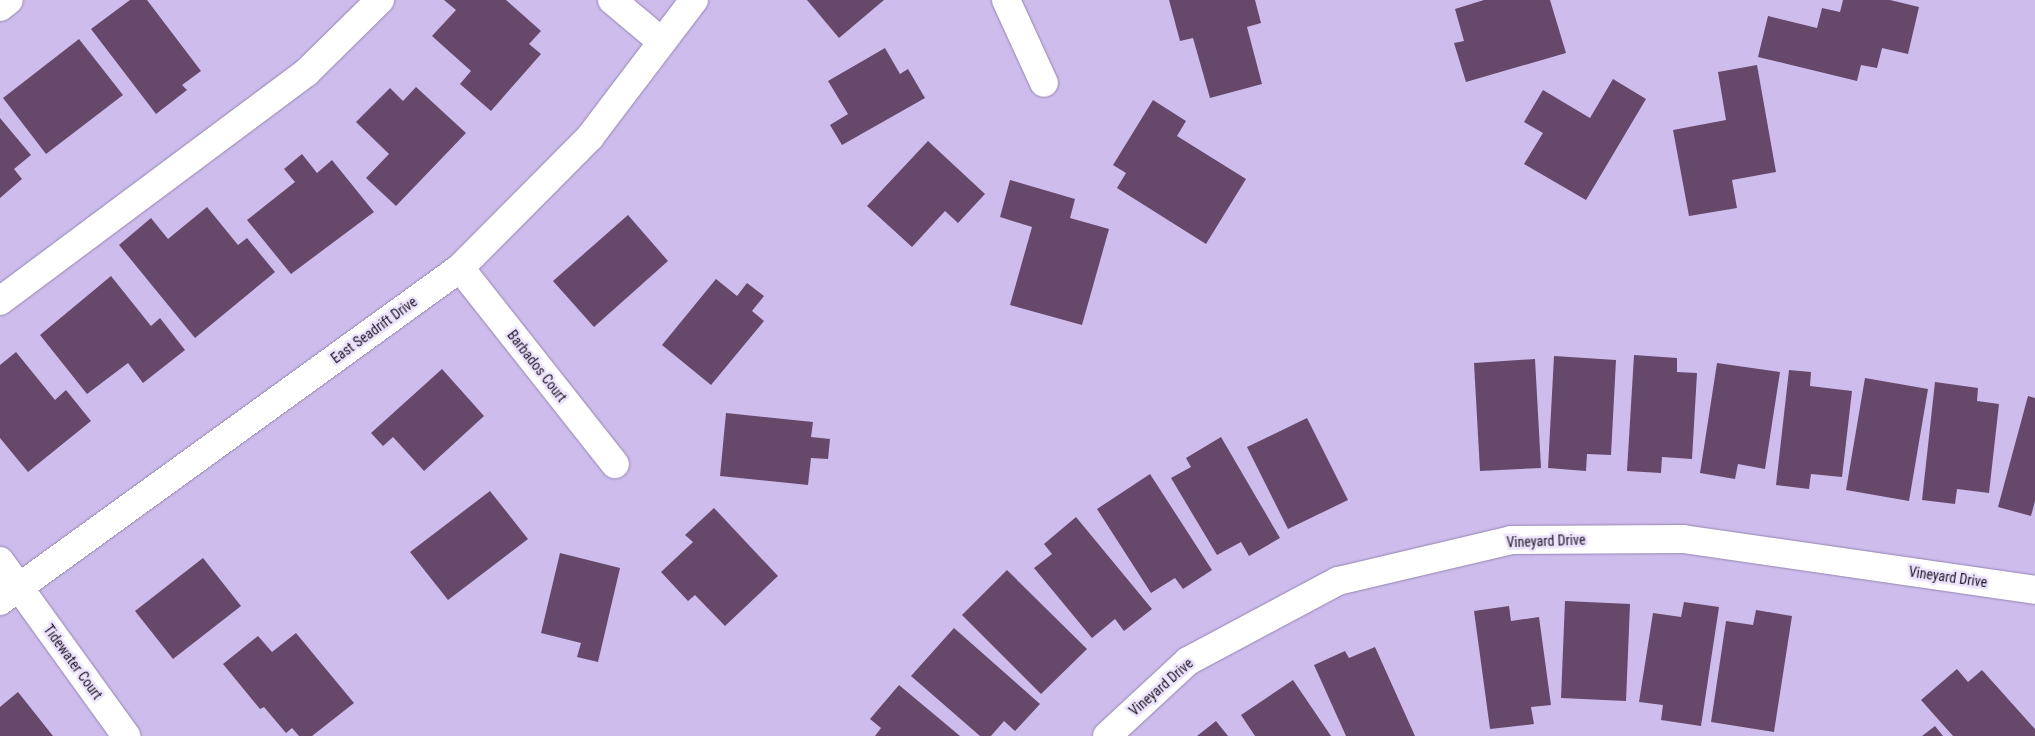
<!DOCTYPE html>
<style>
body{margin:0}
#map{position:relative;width:2035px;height:736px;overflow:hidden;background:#cebdec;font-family:"Roboto Condensed",sans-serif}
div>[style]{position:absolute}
.building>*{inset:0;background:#66486b}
.roads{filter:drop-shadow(0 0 1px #9585b2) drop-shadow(0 0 1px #9585b2)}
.minor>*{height:28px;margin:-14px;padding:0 14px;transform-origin:14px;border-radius:14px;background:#fff}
span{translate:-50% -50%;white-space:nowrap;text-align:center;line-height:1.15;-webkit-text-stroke:5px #ebe2fb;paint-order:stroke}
.street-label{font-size:14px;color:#1d1627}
</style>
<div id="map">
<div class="building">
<div style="clip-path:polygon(130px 0,147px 0,201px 71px,182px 85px,187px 90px,156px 114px,91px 29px)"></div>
<div style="clip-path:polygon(444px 0,506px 0,541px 31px,529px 44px,541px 54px,491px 111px,460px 84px,471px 71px,432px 36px,456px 10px)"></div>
<div style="clip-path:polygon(807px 0,884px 0,839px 38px)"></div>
<div style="clip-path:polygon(1169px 0,1255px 0,1261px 23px,1247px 27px,1262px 84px,1210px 98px,1193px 38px,1180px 41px)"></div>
<div style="clip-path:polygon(1484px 0,1550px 0,1566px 53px,1466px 82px,1454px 43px,1464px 41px,1455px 9px)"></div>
<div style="clip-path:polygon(1843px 0,1890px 0,1919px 7px,1908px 54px,1882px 48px,1877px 68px,1861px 65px,1857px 81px,1758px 57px,1768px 16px,1817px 28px,1822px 8px,1840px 12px)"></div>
<div style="clip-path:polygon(79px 39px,123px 95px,46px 154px,3px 98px)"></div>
<div style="clip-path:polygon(885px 48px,900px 74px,908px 69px,925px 98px,842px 145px,830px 125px,848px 114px,828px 81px)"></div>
<div style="clip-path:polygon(1757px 65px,1776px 172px,1732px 180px,1737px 208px,1689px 216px,1673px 130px,1726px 120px,1718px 72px)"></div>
<div style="clip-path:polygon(1613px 79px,1646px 99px,1586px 200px,1524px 164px,1543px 133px,1524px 122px,1543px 90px,1590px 118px)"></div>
<div style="clip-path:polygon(416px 87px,466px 133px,396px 206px,366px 178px,389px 154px,356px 122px,390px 88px,403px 101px)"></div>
<div style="clip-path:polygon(1153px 100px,1186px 121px,1177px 136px,1246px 179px,1206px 244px,1117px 188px,1126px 173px,1113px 165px)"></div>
<div style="clip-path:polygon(0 118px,31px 155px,14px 169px,22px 179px,0 198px)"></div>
<div style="clip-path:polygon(928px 141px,985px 194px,958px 223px,945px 211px,912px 247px,867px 206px)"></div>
<div style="clip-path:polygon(302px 154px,317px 173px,332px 160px,374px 212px,291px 274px,247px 220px,295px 182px,284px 169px)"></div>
<div style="clip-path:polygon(1010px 180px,1075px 199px,1070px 218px,1109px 229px,1082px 325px,1010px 305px,1032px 227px,1000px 217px)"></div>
<div style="clip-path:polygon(207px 207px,238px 245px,247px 238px,275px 272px,195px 338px,119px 245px,151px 218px,168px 239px)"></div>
<div style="clip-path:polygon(628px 215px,668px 261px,594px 327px,553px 281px)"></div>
<div style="clip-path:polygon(111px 276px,151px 326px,160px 318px,185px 350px,143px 383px,128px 363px,87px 394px,40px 335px)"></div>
<div style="clip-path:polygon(716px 279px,737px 296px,747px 283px,764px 296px,752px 311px,764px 321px,711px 385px,662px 345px)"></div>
<div style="clip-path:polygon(16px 352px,55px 400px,66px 390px,91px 421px,28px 472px,0 438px,0 365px)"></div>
<div style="clip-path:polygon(1634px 355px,1677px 358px,1677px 372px,1697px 373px,1692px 459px,1662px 457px,1661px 473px,1627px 471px)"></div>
<div style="clip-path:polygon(1554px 356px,1616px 360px,1611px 455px,1587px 454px,1586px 471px,1548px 468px)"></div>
<div style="clip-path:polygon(1535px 359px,1541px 468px,1480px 471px,1474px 363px)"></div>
<div style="clip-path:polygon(1717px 363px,1780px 372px,1765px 469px,1738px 464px,1735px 479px,1700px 473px)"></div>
<div style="clip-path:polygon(442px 369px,484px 416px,424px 471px,393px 437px,383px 446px,371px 433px)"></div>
<div style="clip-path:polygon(1789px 370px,1811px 372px,1810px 386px,1852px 391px,1842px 477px,1811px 474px,1809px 489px,1776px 485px)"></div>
<div style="clip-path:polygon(1865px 378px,1928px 389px,1909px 501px,1846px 490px)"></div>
<div style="clip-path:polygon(1935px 382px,1978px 388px,1977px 401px,1999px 404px,1989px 493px,1957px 489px,1955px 504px,1922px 500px)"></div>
<div style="clip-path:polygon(2028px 396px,2035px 398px,2035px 501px,2031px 516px,1998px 507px)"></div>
<div style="clip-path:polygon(726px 413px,813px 422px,811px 437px,830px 439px,828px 459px,811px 458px,808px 485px,720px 476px)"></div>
<div style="clip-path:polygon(1307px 418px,1348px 500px,1288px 529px,1247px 447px)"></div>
<div style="clip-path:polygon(1221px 437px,1280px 538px,1249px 556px,1241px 542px,1217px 555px,1171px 478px,1191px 467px,1186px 458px)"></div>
<div style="clip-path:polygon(1150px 474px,1212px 570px,1183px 589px,1175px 578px,1151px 593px,1097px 509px)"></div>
<div style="clip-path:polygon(490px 491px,528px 539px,448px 600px,410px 552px)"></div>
<div style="clip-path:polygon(714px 508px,778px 576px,725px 626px,695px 595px,688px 601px,661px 572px,693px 542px,685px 535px)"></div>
<div style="clip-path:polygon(1076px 517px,1152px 609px,1124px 631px,1115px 619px,1092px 638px,1034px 568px,1052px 554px,1044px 544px)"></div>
<div style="clip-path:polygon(560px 553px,620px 568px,598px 662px,577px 657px,581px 643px,541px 633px)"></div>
<div style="clip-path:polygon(203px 558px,241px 606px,173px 659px,135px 611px)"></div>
<div style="clip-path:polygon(1007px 570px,1087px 649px,1041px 694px,962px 615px)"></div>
<div style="clip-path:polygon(1565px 601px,1630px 604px,1626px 701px,1561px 698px)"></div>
<div style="clip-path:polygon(1684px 602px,1719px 607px,1701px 726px,1661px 720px,1663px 705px,1639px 702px,1653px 613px,1681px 617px)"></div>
<div style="clip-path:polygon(1509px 606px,1511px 621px,1539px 617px,1551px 705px,1531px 707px,1534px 724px,1490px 729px,1474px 611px)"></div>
<div style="clip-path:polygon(1756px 610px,1792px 616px,1774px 732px,1711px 722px,1726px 621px,1753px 625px)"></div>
<div style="clip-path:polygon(954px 628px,1040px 704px,1015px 731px,1004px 721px,991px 736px,980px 736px,911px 676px)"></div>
<div style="clip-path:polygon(296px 633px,354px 703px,312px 736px,299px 736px,292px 728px,286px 733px,264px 707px,260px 709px,223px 664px,258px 636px,272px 652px)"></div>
<div style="clip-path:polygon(1375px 647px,1415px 736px,1346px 736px,1314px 665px,1345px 651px,1349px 658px)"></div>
<div style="clip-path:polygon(1957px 669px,1968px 682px,1982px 670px,2035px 729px,2035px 736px,1953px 736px,1921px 700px)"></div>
<div style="clip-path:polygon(1293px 680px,1331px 736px,1255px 736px,1241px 715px)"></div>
<div style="clip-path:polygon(899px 685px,960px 736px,875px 736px,881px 728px,870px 719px)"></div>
<div style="clip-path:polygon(18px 692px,53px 736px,0 736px,0 707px)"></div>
<div style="clip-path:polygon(1216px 721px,1228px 736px,1197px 736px)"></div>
<div style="clip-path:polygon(1935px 726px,1943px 736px,1922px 736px)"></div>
</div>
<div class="roads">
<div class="minor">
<div style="left:612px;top:0;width:65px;rotate:40deg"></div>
<div style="left:1006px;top:0;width:91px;rotate:65.4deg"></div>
<div style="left:0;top:7px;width:11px;rotate:-38deg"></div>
<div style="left:460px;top:268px;width:250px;rotate:51.7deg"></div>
<div style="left:0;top:301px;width:382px;rotate:-36.7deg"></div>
<div style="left:306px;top:73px;width:104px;rotate:-44.6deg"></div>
<div style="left:0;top:561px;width:216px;rotate:54.2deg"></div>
<div style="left:0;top:601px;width:568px;rotate:-35.9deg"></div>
<div style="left:460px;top:268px;width:185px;rotate:-45.2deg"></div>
<div style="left:590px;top:137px;width:172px;rotate:-52.8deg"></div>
<div style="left:1107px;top:736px;width:110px;rotate:-42.8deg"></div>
<div style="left:1188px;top:661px;width:170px;rotate:-28.1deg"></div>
<div style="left:1338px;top:581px;width:178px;rotate:-13.3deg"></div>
<div style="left:1511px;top:540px;width:172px;rotate:-0.3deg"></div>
<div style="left:1683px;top:539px;width:356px;rotate:8.2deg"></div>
</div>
</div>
<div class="street-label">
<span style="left:374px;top:330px;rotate:-36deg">East Seadrift Drive</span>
<span style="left:537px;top:366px;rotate:52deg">Barbados Court</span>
<span style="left:1546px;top:541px;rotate:-2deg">Vineyard Drive</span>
<span style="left:1948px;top:577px;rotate:8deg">Vineyard Drive</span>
<span style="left:73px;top:662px;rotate:54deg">Tidewater Court</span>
<span style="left:1161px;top:687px;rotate:-41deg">Vineyard Drive</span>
</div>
</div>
